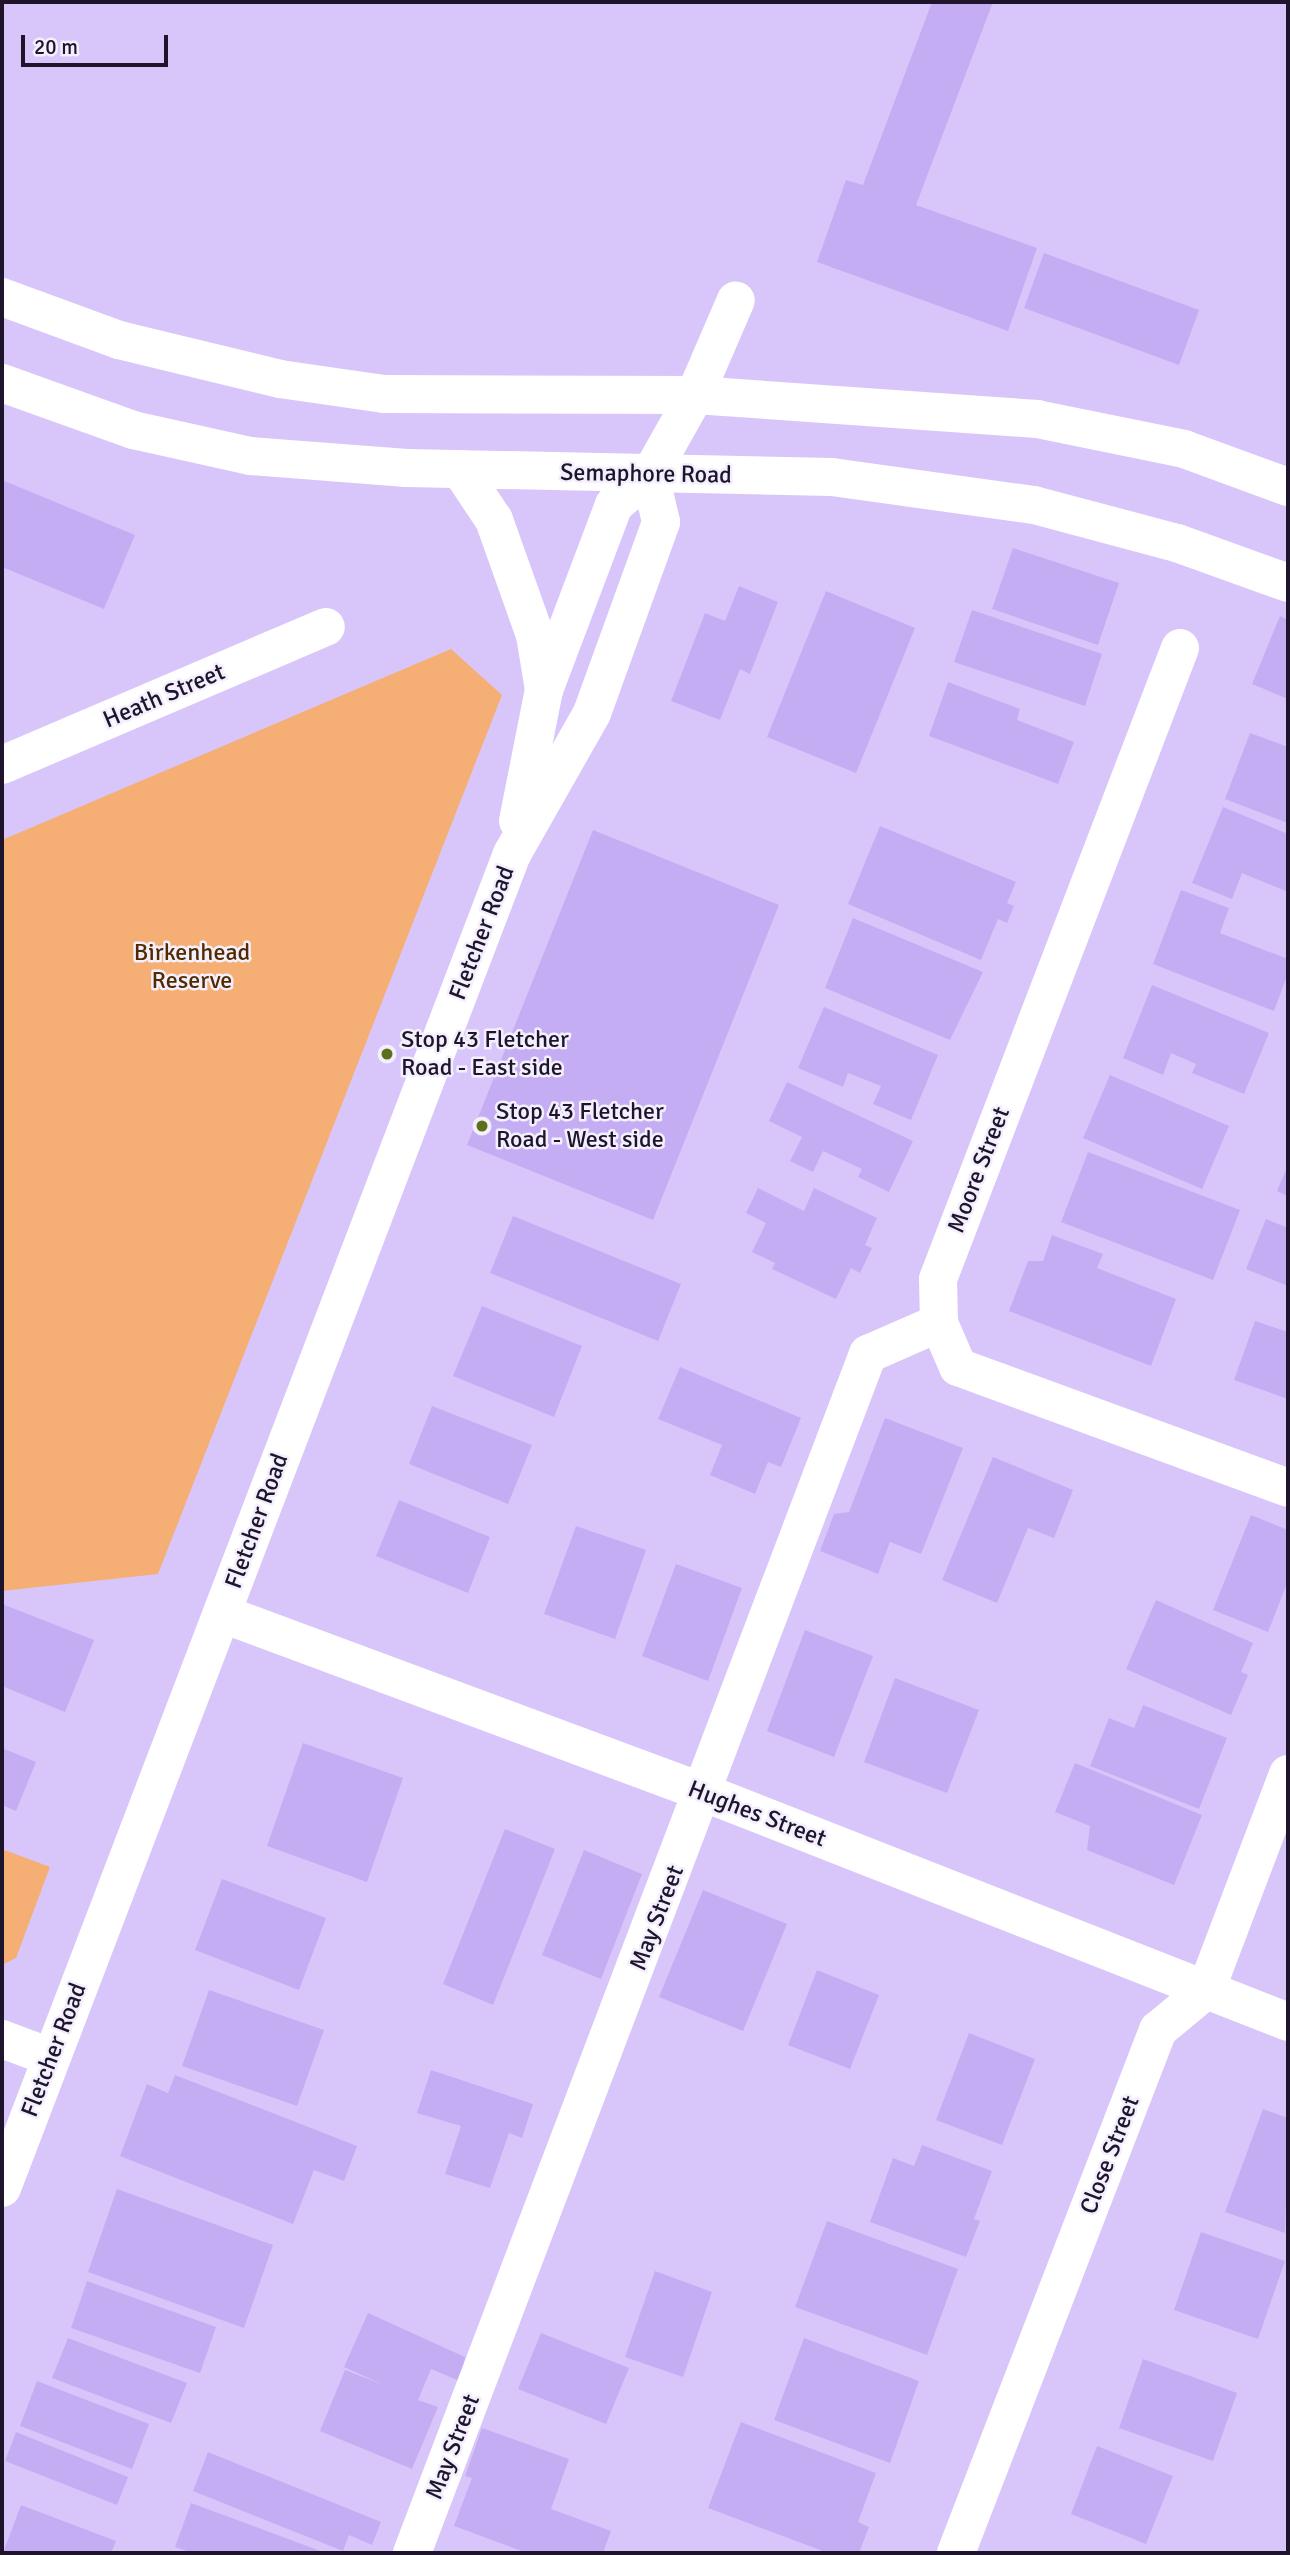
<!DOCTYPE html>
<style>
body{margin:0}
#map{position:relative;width:1290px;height:2555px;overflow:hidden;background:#d8c6fb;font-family:Signika,sans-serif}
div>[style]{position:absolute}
.green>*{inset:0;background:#f5ae73}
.building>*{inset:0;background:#c5adf3}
.minor>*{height:38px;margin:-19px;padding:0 19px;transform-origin:19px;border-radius:19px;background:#fff}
.major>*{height:38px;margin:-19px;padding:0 19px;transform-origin:19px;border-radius:19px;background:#fff}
.dots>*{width:19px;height:19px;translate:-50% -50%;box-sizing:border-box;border:4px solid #f3effc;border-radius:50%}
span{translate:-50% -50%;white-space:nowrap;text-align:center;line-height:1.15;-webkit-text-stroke:5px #f3effc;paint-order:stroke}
.street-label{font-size:24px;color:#1e152d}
.park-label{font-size:24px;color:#522a00}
.poi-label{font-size:24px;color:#1e152d}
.left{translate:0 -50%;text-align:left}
.frame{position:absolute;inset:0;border:4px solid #1e152d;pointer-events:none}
.scale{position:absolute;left:21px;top:35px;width:147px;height:32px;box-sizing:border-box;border:4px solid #1e152d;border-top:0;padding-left:9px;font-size:21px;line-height:24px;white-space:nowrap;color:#1e152d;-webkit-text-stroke:5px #f3effc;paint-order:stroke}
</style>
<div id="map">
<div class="green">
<div style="clip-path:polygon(451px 649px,502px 695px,158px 1574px,2px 1591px,2px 840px)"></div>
<div style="clip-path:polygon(2px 1849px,50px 1867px,16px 1958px,2px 1965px)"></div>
</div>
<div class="building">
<div style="clip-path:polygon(932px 2px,993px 2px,916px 205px,1037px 248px,1008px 331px,817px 262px,846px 180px,863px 185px)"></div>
<div style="clip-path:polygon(1044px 253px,1199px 310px,1179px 365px,1024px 308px)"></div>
<div style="clip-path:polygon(2px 480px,135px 535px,104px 609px,2px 567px)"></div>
<div style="clip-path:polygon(1013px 548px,1119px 583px,1098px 645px,992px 609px)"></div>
<div style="clip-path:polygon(739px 586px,778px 602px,750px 674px,740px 669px,720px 720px,671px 701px,705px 613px,725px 621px)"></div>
<div style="clip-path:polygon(826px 591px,915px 628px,856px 773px,767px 737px)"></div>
<div style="clip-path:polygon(972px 610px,1102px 654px,1085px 706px,954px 662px)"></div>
<div style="clip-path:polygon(1280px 616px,1288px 620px,1288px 699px,1252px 684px)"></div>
<div style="clip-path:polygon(948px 682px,1020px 709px,1017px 720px,1074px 742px,1058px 784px,929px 736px)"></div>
<div style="clip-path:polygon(1250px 733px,1288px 747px,1288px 823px,1225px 799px)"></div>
<div style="clip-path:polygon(1223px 807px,1288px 834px,1288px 892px,1242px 873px,1232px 899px,1192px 883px)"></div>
<div style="clip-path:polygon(880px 826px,1016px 882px,1007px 903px,1014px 906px,1007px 923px,998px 919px,981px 960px,848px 904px)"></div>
<div style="clip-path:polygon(593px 830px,779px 905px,653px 1220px,467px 1145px)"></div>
<div style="clip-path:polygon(1181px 890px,1229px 908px,1220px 933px,1288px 959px,1288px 973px,1274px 1011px,1153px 964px)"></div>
<div style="clip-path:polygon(853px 918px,983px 972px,950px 1040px,825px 988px)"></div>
<div style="clip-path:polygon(1152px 985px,1269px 1033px,1244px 1094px,1192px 1073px,1196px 1064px,1171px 1053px,1163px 1075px,1123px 1058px)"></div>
<div style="clip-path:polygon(824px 1007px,938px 1055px,911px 1120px,873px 1104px,881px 1086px,848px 1073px,843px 1087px,798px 1068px)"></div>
<div style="clip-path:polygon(1110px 1075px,1229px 1126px,1202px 1189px,1083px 1138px)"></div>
<div style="clip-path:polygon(787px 1082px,913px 1141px,889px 1192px,858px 1177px,862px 1169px,823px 1151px,813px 1172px,790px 1161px,802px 1137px,769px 1121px)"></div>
<div style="clip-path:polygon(1088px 1152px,1240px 1210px,1213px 1280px,1061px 1222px)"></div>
<div style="clip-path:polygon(1288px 1165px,1288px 1196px,1277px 1191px)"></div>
<div style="clip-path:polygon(758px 1188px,804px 1211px,814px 1188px,877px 1218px,865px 1245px,872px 1248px,860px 1273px,851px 1268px,836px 1299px,772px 1269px,775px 1263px,752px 1252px,766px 1223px,746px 1213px)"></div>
<div style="clip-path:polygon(513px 1216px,681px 1284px,658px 1341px,490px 1273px)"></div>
<div style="clip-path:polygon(1266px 1219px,1288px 1228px,1288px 1286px,1246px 1269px)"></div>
<div style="clip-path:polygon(1052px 1235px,1103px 1254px,1097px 1268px,1176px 1299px,1151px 1366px,1009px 1311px,1028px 1261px,1043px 1261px)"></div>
<div style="clip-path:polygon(482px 1306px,582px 1346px,554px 1417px,453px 1376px)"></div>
<div style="clip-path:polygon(1255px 1321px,1288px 1332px,1288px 1399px,1234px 1380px)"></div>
<div style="clip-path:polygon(680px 1367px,801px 1418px,781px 1467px,768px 1462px,755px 1494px,710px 1475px,722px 1445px,658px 1419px)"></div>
<div style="clip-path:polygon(432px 1406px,532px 1445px,508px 1504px,409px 1464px)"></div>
<div style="clip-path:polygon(885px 1418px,963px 1448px,921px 1554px,890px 1542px,878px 1574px,820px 1551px,834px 1514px,849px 1512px)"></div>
<div style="clip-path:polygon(993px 1457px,1073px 1490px,1054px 1538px,1028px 1528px,997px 1603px,942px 1580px)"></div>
<div style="clip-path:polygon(399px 1500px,490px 1537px,468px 1593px,376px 1556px)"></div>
<div style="clip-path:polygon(1251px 1515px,1288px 1530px,1288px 1581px,1268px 1632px,1213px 1610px)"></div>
<div style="clip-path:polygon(576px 1526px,646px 1550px,615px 1639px,544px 1614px)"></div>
<div style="clip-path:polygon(676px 1564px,742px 1588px,708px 1681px,642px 1656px)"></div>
<div style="clip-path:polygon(1156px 1600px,1253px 1643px,1241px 1672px,1248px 1675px,1231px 1715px,1126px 1669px)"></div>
<div style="clip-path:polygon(2px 1604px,94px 1640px,65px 1712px,2px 1686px)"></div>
<div style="clip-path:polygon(805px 1630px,873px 1656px,834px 1757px,767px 1731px)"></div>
<div style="clip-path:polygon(895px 1678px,979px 1710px,947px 1793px,864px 1762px)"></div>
<div style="clip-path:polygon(1143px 1705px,1227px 1738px,1199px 1809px,1090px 1766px,1109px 1718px,1134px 1728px)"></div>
<div style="clip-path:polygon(303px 1743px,403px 1778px,367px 1882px,267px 1846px)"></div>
<div style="clip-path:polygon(2px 1748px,36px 1762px,16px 1811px,2px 1805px)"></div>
<div style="clip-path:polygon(1075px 1763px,1202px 1815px,1174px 1885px,1087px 1850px,1090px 1826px,1055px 1812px)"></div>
<div style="clip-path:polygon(505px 1829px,555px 1849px,493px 2005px,443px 1984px)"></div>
<div style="clip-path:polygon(584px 1850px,642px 1874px,601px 1979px,542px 1955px)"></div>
<div style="clip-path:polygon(222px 1879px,326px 1918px,299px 1990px,195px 1950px)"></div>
<div style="clip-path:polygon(703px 1890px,787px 1924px,743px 2031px,659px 1997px)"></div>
<div style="clip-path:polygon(817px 1970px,879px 1995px,850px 2069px,788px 2045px)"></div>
<div style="clip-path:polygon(209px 1990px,324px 2030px,297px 2106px,182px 2066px)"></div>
<div style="clip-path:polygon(969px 2033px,1035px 2059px,1002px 2145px,936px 2120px)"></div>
<div style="clip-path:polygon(431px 2070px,533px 2104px,522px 2138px,509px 2133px,490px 2188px,445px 2174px,461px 2126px,417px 2113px)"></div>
<div style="clip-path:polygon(175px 2075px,357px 2146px,344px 2181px,314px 2170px,293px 2224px,120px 2156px,147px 2084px,168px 2093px)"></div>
<div style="clip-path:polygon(1263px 2109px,1288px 2118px,1285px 2233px,1225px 2212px)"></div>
<div style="clip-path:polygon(922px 2145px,992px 2171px,974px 2219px,980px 2221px,966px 2257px,870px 2222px,893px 2158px,914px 2166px)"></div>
<div style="clip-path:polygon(117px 2189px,273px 2245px,244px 2328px,88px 2272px)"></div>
<div style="clip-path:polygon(827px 2221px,958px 2269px,927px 2355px,795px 2307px)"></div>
<div style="clip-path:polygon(1201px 2232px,1285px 2261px,1258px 2339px,1174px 2310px)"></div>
<div style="clip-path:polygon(655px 2271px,712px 2292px,683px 2377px,625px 2357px)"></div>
<div style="clip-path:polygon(87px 2281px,216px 2327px,200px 2373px,71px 2328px)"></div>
<div style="clip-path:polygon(368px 2313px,465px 2357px,462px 2382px,431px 2369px,418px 2400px,438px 2407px,412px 2469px,320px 2431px,345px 2370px,384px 2385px,344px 2367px)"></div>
<div style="clip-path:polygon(541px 2333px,629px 2368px,606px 2424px,518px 2389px)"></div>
<div style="clip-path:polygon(68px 2338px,187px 2383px,171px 2423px,52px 2378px)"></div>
<div style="clip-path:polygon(804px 2338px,919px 2381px,890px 2463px,774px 2420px)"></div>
<div style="clip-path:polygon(1143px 2359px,1237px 2393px,1213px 2461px,1119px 2428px)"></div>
<div style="clip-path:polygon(37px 2381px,149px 2424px,132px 2469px,20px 2426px)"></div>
<div style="clip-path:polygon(741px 2422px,876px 2473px,858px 2522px,869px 2527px,859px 2553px,828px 2553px,708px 2508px)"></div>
<div style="clip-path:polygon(482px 2428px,569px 2459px,551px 2509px,611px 2531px,603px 2553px,527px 2553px,454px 2526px,472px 2478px,465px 2476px)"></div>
<div style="clip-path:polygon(16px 2432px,128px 2477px,117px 2505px,5px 2461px)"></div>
<div style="clip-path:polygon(1097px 2446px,1173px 2476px,1146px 2544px,1071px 2514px)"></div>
<div style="clip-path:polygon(208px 2452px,381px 2522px,372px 2545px,349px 2535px,343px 2551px,193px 2491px)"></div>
<div style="clip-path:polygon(191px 2503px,326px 2553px,192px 2553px,175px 2547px)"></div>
<div style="clip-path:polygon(21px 2505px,116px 2541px,111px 2553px,3px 2553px)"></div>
</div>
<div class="minor">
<div style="left:1180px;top:648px;width:676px;rotate:110.98deg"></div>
<div style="left:938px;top:1279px;width:44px;rotate:88.7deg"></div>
<div style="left:939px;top:1323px;width:48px;rotate:66.6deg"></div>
<div style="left:958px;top:1367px;width:351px;rotate:20.1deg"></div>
<div style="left:2px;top:765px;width:352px;rotate:-23.1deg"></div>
<div style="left:518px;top:821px;width:134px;rotate:-78.8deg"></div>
<div style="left:544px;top:690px;width:198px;rotate:-69.3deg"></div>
<div style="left:614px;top:505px;width:47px;rotate:-39.8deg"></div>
<div style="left:650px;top:475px;width:92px;rotate:-60.6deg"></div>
<div style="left:695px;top:395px;width:103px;rotate:-66.7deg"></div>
<div style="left:223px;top:1614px;width:514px;rotate:20.37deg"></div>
<div style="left:705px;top:1793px;width:626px;rotate:21.44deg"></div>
<div style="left:2px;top:2039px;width:51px;rotate:20.6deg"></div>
<div style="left:2px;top:2188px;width:1428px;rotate:-69.08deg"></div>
<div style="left:512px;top:854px;width:162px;rotate:-60.4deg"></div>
<div style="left:592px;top:713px;width:203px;rotate:-70.1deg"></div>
<div style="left:661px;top:522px;width:48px;rotate:-103.2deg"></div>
<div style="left:412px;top:2553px;width:1283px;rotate:-69.18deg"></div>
<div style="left:868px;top:1354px;width:77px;rotate:-23.6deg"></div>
<div style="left:956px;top:2553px;width:561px;rotate:-68.88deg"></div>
<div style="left:1158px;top:2030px;width:62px;rotate:-39.8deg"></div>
<div style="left:1206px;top:1990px;width:231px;rotate:-69.2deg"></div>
</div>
<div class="major">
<div style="left:2px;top:297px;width:125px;rotate:20.2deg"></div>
<div style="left:119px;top:340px;width:166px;rotate:13.6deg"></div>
<div style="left:280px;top:379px;width:105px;rotate:8.2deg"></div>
<div style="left:384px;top:394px;width:311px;rotate:0.2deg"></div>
<div style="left:695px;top:395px;width:343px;rotate:4deg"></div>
<div style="left:1037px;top:419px;width:150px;rotate:11.5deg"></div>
<div style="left:1184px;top:449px;width:111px;rotate:20.1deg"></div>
<div style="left:2px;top:383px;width:139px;rotate:19.7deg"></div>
<div style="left:133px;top:430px;width:120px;rotate:12.5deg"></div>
<div style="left:250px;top:456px;width:157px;rotate:4.4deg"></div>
<div style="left:407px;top:468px;width:425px;rotate:1.2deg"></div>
<div style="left:832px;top:477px;width:204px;rotate:7.9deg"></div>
<div style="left:1034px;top:505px;width:148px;rotate:14.9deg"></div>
<div style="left:1177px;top:543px;width:118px;rotate:19.8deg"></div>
<div style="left:460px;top:469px;width:61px;rotate:56.3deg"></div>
<div style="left:494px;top:520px;width:122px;rotate:70.4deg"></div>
<div style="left:535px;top:635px;width:56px;rotate:80.7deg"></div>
</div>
<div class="dots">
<div style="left:387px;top:1054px;background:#5e6f1b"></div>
<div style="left:482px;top:1126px;background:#5e6f1b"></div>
</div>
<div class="street-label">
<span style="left:646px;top:474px;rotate:1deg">Semaphore Road</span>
<span style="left:164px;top:696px;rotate:-23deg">Heath Street</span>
<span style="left:482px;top:933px;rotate:-69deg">Fletcher Road</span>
<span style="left:979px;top:1170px;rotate:-69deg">Moore Street</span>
<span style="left:257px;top:1521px;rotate:-70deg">Fletcher Road</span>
<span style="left:757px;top:1814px;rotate:21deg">Hughes Street</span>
<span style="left:657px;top:1918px;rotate:-69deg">May Street</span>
<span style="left:54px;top:2050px;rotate:-69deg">Fletcher Road</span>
<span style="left:1110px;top:2155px;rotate:-69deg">Close Street</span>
<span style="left:453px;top:2447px;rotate:-69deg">May Street</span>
</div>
<div class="park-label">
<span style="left:192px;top:967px">Birkenhead<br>Reserve</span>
</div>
<div class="poi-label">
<span class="left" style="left:401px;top:1054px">Stop 43 Fletcher<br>Road - East side</span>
<span class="left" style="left:496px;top:1126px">Stop 43 Fletcher<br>Road - West side</span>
</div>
<div class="frame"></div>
<div class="scale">20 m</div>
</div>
